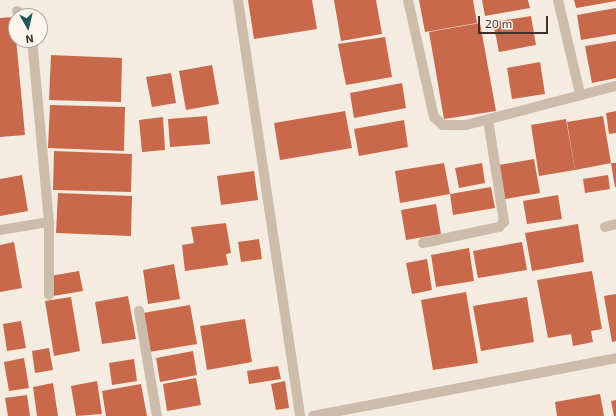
<!DOCTYPE html>
<style>
body{margin:0}
#map{position:relative;width:616px;height:416px;overflow:hidden;background:#f4ebe1;font-family:"Exo 2",sans-serif}
div>[style]{position:absolute}
.building>*{inset:0;background:#c8694b}
.minor>*{height:10px;margin:-5px;padding:0 5px;transform-origin:5px;border-radius:5px;background:#cdbbac}
span{translate:-50% -50%;white-space:nowrap;text-align:center;line-height:1.15;-webkit-text-stroke:3px #fbf5ee;paint-order:stroke}
.north{position:absolute;left:8px;top:8px;width:40px;height:40px;box-sizing:border-box;background:#fbf5ee;border:1px solid #aea6a0;border-radius:50%;rotate:172deg;font-size:11px;font-weight:700;line-height:16px;text-align:center;color:#3b302b}
.north::after{content:'';display:block;margin:auto;width:14px;height:18px;background:#1f5a5e;clip-path:polygon(50% 0,100% 100%,50% 72%,0 100%)}
.scale{position:absolute;left:478px;top:16px;width:70px;height:18px;box-sizing:border-box;border:2px solid #3b302b;border-top:0;padding-left:5px;font-size:12px;line-height:14px;white-space:nowrap;color:#3b302b;-webkit-text-stroke:3px #fbf5ee;paint-order:stroke}
</style>
<div id="map">
<div class="building">
<div style="clip-path:polygon(248px 0,312px 0,317px 29px,254px 39px)"></div>
<div style="clip-path:polygon(334px 0,376px 0,382px 34px,341px 41px)"></div>
<div style="clip-path:polygon(419px 0,473px 0,477px 23px,425px 32px)"></div>
<div style="clip-path:polygon(482px 0,528px 0,530px 8px,485px 16px)"></div>
<div style="clip-path:polygon(574px 0,616px 0,616px 1px,576px 8px)"></div>
<div style="clip-path:polygon(616px 8px,616px 34px,581px 40px,577px 15px)"></div>
<div style="clip-path:polygon(531px 16px,536px 45px,499px 52px,493px 22px)"></div>
<div style="clip-path:polygon(14px 17px,25px 135px,0 137px,0 18px)"></div>
<div style="clip-path:polygon(480px 23px,496px 111px,444px 119px,429px 32px)"></div>
<div style="clip-path:polygon(385px 37px,392px 77px,346px 85px,338px 44px)"></div>
<div style="clip-path:polygon(616px 41px,616px 78px,592px 83px,585px 46px)"></div>
<div style="clip-path:polygon(51px 55px,122px 58px,121px 102px,49px 100px)"></div>
<div style="clip-path:polygon(540px 62px,545px 94px,512px 99px,507px 68px)"></div>
<div style="clip-path:polygon(212px 65px,219px 104px,186px 110px,179px 71px)"></div>
<div style="clip-path:polygon(171px 73px,176px 103px,152px 107px,146px 77px)"></div>
<div style="clip-path:polygon(402px 83px,406px 108px,354px 118px,350px 93px)"></div>
<div style="clip-path:polygon(50px 105px,125px 107px,124px 151px,48px 148px)"></div>
<div style="clip-path:polygon(345px 111px,352px 148px,280px 160px,274px 123px)"></div>
<div style="clip-path:polygon(616px 111px,616px 133px,609px 134px,606px 113px)"></div>
<div style="clip-path:polygon(207px 116px,210px 144px,170px 147px,168px 119px)"></div>
<div style="clip-path:polygon(603px 116px,611px 163px,575px 170px,567px 122px)"></div>
<div style="clip-path:polygon(163px 117px,165px 150px,142px 152px,139px 120px)"></div>
<div style="clip-path:polygon(566px 119px,575px 170px,539px 176px,531px 125px)"></div>
<div style="clip-path:polygon(404px 120px,408px 147px,359px 156px,354px 129px)"></div>
<div style="clip-path:polygon(54px 151px,132px 154px,131px 192px,53px 190px)"></div>
<div style="clip-path:polygon(534px 159px,540px 193px,505px 199px,499px 165px)"></div>
<div style="clip-path:polygon(444px 163px,450px 194px,400px 203px,395px 171px)"></div>
<div style="clip-path:polygon(482px 163px,485px 183px,459px 188px,455px 168px)"></div>
<div style="clip-path:polygon(611px 163px,616px 163px,616px 187px,615px 187px)"></div>
<div style="clip-path:polygon(254px 171px,258px 200px,221px 205px,217px 176px)"></div>
<div style="clip-path:polygon(22px 175px,28px 211px,0 216px,0 179px)"></div>
<div style="clip-path:polygon(608px 175px,610px 189px,585px 193px,583px 179px)"></div>
<div style="clip-path:polygon(491px 187px,495px 208px,453px 215px,450px 194px)"></div>
<div style="clip-path:polygon(58px 193px,132px 196px,131px 236px,56px 233px)"></div>
<div style="clip-path:polygon(558px 195px,562px 219px,527px 224px,523px 201px)"></div>
<div style="clip-path:polygon(436px 204px,441px 234px,406px 240px,401px 210px)"></div>
<div style="clip-path:polygon(226px 223px,231px 253px,226px 254px,228px 265px,185px 271px,182px 245px,194px 243px,191px 227px)"></div>
<div style="clip-path:polygon(578px 224px,584px 262px,532px 271px,525px 233px)"></div>
<div style="clip-path:polygon(259px 239px,262px 259px,241px 262px,238px 242px)"></div>
<div style="clip-path:polygon(14px 242px,22px 288px,0 292px,0 245px)"></div>
<div style="clip-path:polygon(522px 242px,527px 270px,478px 278px,473px 251px)"></div>
<div style="clip-path:polygon(469px 248px,474px 281px,436px 287px,431px 255px)"></div>
<div style="clip-path:polygon(427px 259px,432px 290px,412px 294px,406px 263px)"></div>
<div style="clip-path:polygon(174px 264px,180px 299px,148px 304px,143px 270px)"></div>
<div style="clip-path:polygon(79px 271px,83px 291px,53px 296px,50px 276px)"></div>
<div style="clip-path:polygon(592px 271px,602px 329px,591px 331px,593px 342px,573px 346px,571px 334px,548px 338px,537px 280px)"></div>
<div style="clip-path:polygon(466px 292px,478px 363px,433px 370px,421px 300px)"></div>
<div style="clip-path:polygon(616px 294px,616px 341px,612px 342px,604px 296px)"></div>
<div style="clip-path:polygon(128px 296px,136px 339px,102px 344px,95px 302px)"></div>
<div style="clip-path:polygon(71px 297px,80px 351px,54px 356px,45px 301px)"></div>
<div style="clip-path:polygon(527px 297px,534px 342px,481px 351px,473px 306px)"></div>
<div style="clip-path:polygon(190px 305px,197px 344px,149px 352px,143px 313px)"></div>
<div style="clip-path:polygon(245px 319px,252px 362px,207px 370px,200px 326px)"></div>
<div style="clip-path:polygon(21px 321px,26px 348px,7px 351px,3px 324px)"></div>
<div style="clip-path:polygon(49px 348px,53px 370px,35px 373px,32px 351px)"></div>
<div style="clip-path:polygon(193px 351px,197px 375px,160px 382px,156px 358px)"></div>
<div style="clip-path:polygon(24px 358px,29px 388px,9px 391px,4px 362px)"></div>
<div style="clip-path:polygon(134px 359px,137px 381px,112px 385px,109px 363px)"></div>
<div style="clip-path:polygon(278px 366px,281px 379px,249px 384px,247px 371px)"></div>
<div style="clip-path:polygon(196px 378px,201px 405px,167px 411px,163px 384px)"></div>
<div style="clip-path:polygon(97px 381px,102px 414px,76px 416px,71px 386px)"></div>
<div style="clip-path:polygon(285px 381px,289px 408px,276px 410px,271px 384px)"></div>
<div style="clip-path:polygon(53px 383px,58px 416px,37px 416px,33px 387px)"></div>
<div style="clip-path:polygon(141px 384px,147px 416px,106px 416px,102px 391px)"></div>
<div style="clip-path:polygon(600px 394px,604px 416px,557px 416px,555px 402px)"></div>
<div style="clip-path:polygon(27px 395px,30px 416px,8px 416px,5px 398px)"></div>
<div style="clip-path:polygon(616px 400px,616px 416px,614px 416px,611px 401px)"></div>
</div>
<div class="minor">
<div style="left:238px;top:0;width:421px;rotate:81.5deg"></div>
<div style="left:408px;top:0;width:120px;rotate:77.5deg"></div>
<div style="left:434px;top:117px;width:12px;rotate:42deg"></div>
<div style="left:443px;top:125px;width:23px"></div>
<div style="left:466px;top:125px;width:155px;rotate:-14.6deg"></div>
<div style="left:558px;top:0;width:97px;rotate:76.8deg"></div>
<div style="left:17px;top:11px;width:10px;rotate:29deg"></div>
<div style="left:49px;top:222px;width:73px;rotate:90deg"></div>
<div style="left:605px;top:227px;width:11px;rotate:-15deg"></div>
<div style="left:0;top:230px;width:50px;rotate:-9.3deg"></div>
<div style="left:49px;top:222px;width:183px;rotate:-95.3deg"></div>
<div style="left:423px;top:243px;width:78px;rotate:-11.9deg"></div>
<div style="left:499px;top:227px;width:7px;rotate:-45deg"></div>
<div style="left:504px;top:222px;width:103px;rotate:-98.9deg"></div>
<div style="left:139px;top:311px;width:107px;rotate:80.3deg"></div>
<div style="left:313px;top:416px;width:309px;rotate:-10.8deg"></div>
</div>
<div class="north">N</div>
<div class="scale">20 m</div>
</div>
